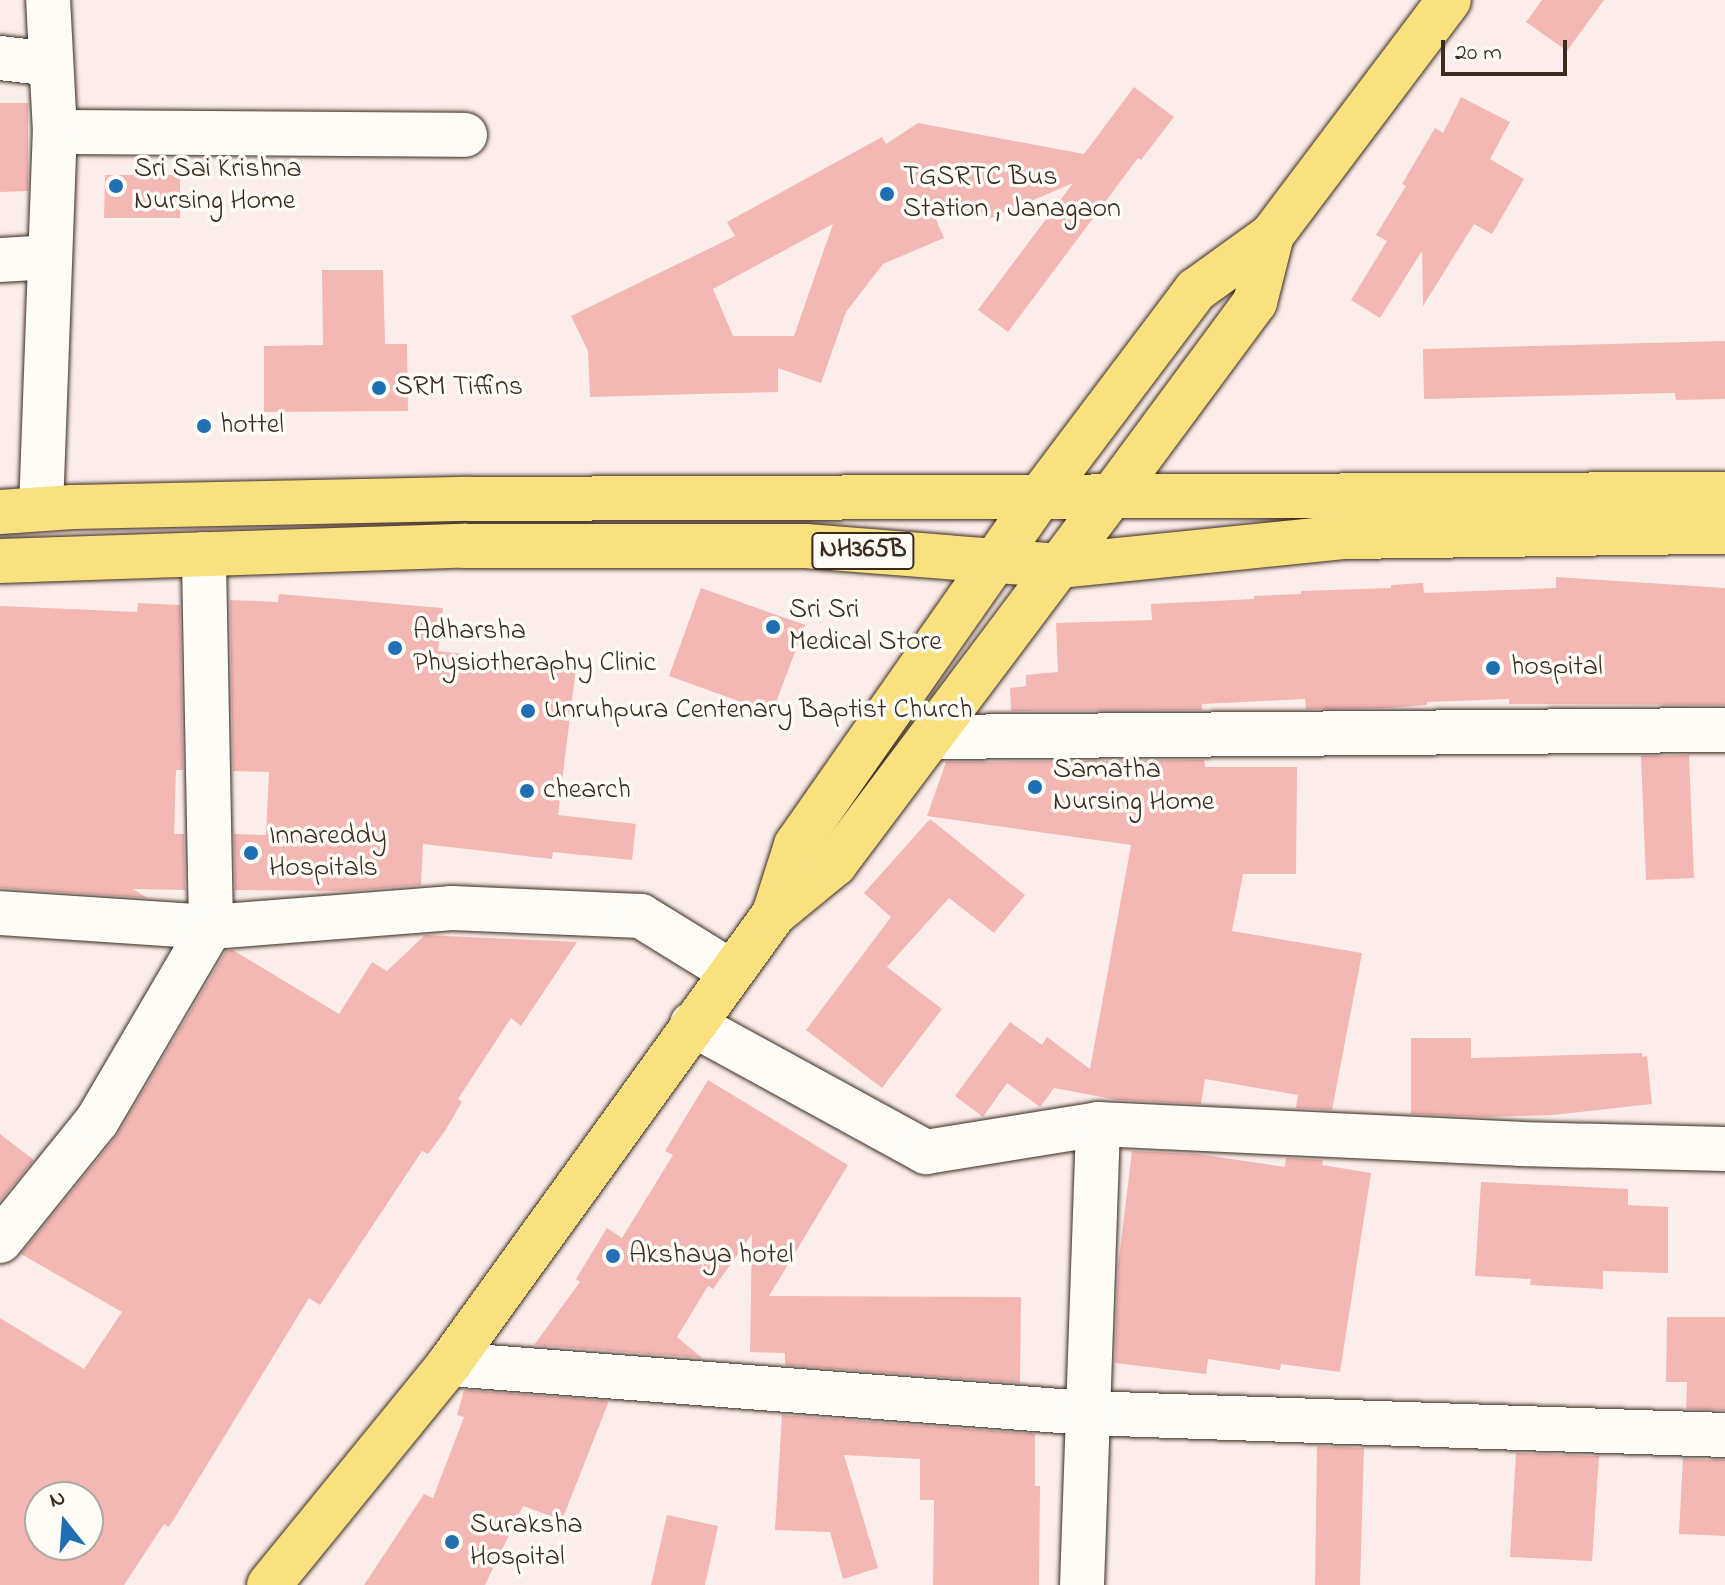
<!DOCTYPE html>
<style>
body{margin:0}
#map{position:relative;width:1725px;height:1585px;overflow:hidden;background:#fbeeea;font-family:"Indie Flower",sans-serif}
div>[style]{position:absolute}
.building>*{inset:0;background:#f3b7b4}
.roads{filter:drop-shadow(0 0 2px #3b2a1e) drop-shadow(0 0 2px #3b2a1e)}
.minor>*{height:44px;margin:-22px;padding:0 22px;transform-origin:22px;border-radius:22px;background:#fdfcf7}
.primary>*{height:44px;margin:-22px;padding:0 22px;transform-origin:22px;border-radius:22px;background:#fae180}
.trunk>*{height:44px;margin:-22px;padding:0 22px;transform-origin:22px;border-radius:22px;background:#fae180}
.dots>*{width:22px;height:22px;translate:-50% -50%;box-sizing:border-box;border:4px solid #fdfcf7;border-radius:50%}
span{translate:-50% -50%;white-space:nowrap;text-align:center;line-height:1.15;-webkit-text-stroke:7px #fdfcf7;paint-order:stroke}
.shield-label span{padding:2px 6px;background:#fdfcf7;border:2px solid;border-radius:6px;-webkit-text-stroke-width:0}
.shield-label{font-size:26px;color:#3b2a1e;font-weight:700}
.poi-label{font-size:28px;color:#3b2a1e}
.left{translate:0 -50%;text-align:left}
.north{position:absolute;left:24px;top:1481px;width:80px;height:80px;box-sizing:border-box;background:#fdfcf7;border:2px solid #afa8a0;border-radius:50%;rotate:343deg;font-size:22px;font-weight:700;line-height:32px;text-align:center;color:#3b2a1e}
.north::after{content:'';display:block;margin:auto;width:28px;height:36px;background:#1f6fb2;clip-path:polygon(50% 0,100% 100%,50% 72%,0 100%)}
.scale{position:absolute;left:1441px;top:40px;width:126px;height:36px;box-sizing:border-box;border:4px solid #3b2a1e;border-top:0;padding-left:10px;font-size:24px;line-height:28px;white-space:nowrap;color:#3b2a1e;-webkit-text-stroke:6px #fdfcf7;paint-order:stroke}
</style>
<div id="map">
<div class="building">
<div style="clip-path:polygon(1542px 0,1604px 0,1567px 51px,1526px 22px)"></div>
<div style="clip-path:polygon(evenodd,1134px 87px,1174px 117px,1141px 160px,1138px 158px,1008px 332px,978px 310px,1073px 183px,989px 219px,931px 208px,944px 238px,883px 264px,846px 312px,821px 383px,778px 368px,778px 392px,590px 397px,588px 351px,571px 316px,735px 236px,727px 222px,882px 137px,886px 144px,918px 123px,1084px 154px,1134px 87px,833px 224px,794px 336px,733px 336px,713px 289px,833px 224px)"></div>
<div style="clip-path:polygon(1461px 97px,1510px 122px,1490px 159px,1524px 179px,1492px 234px,1474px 224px,1423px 306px,1422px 251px,1380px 318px,1351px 300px,1387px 241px,1376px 235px,1406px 186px,1402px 184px,1435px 128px,1443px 133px)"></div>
<div style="clip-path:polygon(0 103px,28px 103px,28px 191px,0 192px)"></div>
<div style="clip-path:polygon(105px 175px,180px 175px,180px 218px,104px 218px)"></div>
<div style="clip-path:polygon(322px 270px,383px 270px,385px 344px,407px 344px,408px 411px,264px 412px,264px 346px,323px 345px)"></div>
<div style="clip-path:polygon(1725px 341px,1725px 399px,1676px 400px,1675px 393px,1424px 399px,1423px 349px)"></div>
<div style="clip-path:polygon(1556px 577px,1725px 588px,1725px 705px,1509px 704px,1509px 699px,1427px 702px,1427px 705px,1389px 708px,1306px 709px,1305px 699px,1202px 704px,1202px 710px,1011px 711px,1010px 688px,1026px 686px,1026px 675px,1058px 672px,1056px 623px,1152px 620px,1151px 604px,1254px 599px,1254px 596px,1301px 594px,1301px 591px,1391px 588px,1391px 585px,1423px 583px,1424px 593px,1556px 588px)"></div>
<div style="clip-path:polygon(701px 588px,805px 625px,772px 713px,669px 676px)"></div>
<div style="clip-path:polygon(279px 594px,443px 608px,438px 651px,576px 667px,558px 815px,636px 824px,632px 860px,553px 852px,552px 859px,423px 844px,421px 885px,348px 891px,235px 890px,234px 834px,266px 835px,269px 772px,233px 771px,230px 600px,278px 602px)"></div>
<div style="clip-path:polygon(138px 603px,180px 605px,183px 770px,176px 770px,174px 834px,184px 834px,185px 890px,133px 889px,147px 898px,0 888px,0 606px,137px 612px)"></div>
<div style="clip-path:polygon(1689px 755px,1694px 878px,1646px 880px,1641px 756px)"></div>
<div style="clip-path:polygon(1204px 760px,1205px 767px,1297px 767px,1296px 874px,1243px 874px,1232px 931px,1362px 953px,1332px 1110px,1296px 1108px,1298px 1095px,1205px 1079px,1201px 1104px,1118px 1100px,1054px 1088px,1040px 1107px,1007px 1083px,983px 1117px,955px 1096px,1010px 1022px,1042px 1045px,1047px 1037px,1090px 1069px,1131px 845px,927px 816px,946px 762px)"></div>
<div style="clip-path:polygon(930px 819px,1025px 895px,994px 933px,949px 898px,887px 967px,942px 1009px,882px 1088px,806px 1030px,891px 917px,864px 893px)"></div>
<div style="clip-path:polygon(evenodd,425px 935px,577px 942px,521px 1026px,511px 1018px,458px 1099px,462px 1102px,445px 1131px,428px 1154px,422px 1151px,320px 1305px,309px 1298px,169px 1527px,164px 1524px,124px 1585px,0 1585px,0 1318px,84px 1369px,122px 1312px,21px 1254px,118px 1134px,226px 951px,233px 950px,339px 1014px,372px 962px,387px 971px,425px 935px,40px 1497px,88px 1497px,88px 1545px,40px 1545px,40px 1497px)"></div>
<div style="clip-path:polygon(1411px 1038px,1471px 1038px,1471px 1058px,1642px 1053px,1642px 1057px,1647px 1056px,1652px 1104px,1553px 1115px,1486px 1117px,1411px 1114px)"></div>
<div style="clip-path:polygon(708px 1080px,848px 1165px,769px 1296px,1021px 1297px,1020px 1383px,785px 1365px,785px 1353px,750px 1352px,752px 1234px,713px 1289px,708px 1286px,677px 1337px,702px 1358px,534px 1345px,580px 1282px,576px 1279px,607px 1228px,622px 1238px,673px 1155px,665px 1151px)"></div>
<div style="clip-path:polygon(0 1134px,34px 1160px,0 1201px)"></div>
<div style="clip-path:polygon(1132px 1151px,1197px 1154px,1285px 1167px,1286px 1158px,1323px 1160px,1322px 1165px,1371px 1173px,1340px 1372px,1281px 1364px,1280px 1370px,1208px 1359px,1206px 1374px,1115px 1363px,1118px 1267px)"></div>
<div style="clip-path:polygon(1481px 1182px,1628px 1189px,1628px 1205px,1668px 1207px,1668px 1273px,1603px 1271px,1603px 1289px,1530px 1285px,1531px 1279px,1475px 1276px)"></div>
<div style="clip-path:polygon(1667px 1317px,1725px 1317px,1725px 1410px,1686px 1409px,1687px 1382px,1666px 1382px)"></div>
<div style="clip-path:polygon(464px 1390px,609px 1401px,562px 1520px,523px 1506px,485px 1585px,364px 1585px,424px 1494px,433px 1498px,464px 1417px,457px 1415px)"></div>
<div style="clip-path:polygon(782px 1415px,1035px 1434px,1035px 1486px,1040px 1486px,1039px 1585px,933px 1585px,934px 1500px,920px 1500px,920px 1459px,844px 1455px,878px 1568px,843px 1579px,830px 1532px,775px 1530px)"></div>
<div style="clip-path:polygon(1317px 1446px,1364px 1448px,1360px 1585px,1315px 1585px)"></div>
<div style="clip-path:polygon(1516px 1453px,1599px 1456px,1592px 1561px,1510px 1557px)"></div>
<div style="clip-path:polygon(1683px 1459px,1725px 1460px,1725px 1536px,1679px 1534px)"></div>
<div style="clip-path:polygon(667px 1515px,718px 1526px,705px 1585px,651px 1585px)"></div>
</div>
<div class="roads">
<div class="minor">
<div style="left:0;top:58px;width:51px;rotate:6.7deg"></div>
<div style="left:55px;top:132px;width:410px;rotate:0.4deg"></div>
<div style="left:0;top:260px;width:50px;rotate:-3.4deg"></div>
<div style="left:41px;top:509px;width:377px;rotate:-87.9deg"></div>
<div style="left:55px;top:132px;width:132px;rotate:-93deg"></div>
<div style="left:931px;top:737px;width:794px;rotate:-0.51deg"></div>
<div style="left:0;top:913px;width:211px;rotate:3.8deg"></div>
<div style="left:211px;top:927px;width:373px;rotate:-91.1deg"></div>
<div style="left:692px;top:1024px;width:267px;rotate:28.7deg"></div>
<div style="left:926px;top:1152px;width:174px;rotate:-9.2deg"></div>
<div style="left:0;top:1241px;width:154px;rotate:-51.1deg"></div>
<div style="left:97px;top:1121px;width:225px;rotate:-59.6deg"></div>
<div style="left:211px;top:927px;width:242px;rotate:-4.5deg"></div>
<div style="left:452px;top:908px;width:189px;rotate:2.4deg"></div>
<div style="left:641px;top:916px;width:105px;rotate:31.7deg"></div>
<div style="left:449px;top:1364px;width:639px;rotate:4.4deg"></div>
<div style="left:1086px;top:1413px;width:639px;rotate:1.97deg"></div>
<div style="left:1082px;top:1585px;width:461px;rotate:-88deg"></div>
<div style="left:1098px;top:1124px;width:421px;rotate:2.7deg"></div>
<div style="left:1519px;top:1144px;width:206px;rotate:1.4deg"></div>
</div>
<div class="primary">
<div style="left:774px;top:914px;width:72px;rotate:-72.3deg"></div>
<div style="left:796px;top:845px;width:424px;rotate:-55deg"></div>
<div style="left:1039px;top:498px;width:261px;rotate:-53deg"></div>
<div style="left:1196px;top:290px;width:94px;rotate:-35.9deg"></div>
<div style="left:1272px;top:235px;width:294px;rotate:-53deg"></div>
<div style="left:269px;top:1585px;width:285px;rotate:-50.8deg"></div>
<div style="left:449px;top:1364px;width:555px;rotate:-54.16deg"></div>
<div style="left:774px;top:914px;width:79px;rotate:-39.3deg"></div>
<div style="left:835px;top:864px;width:458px;rotate:-53.1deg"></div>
<div style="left:1110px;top:498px;width:244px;rotate:-53.5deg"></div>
<div style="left:1255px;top:302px;width:69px;rotate:-75.8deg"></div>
</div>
<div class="trunk">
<div style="left:0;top:512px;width:73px;rotate:-3.9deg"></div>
<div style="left:73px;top:507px;width:397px;rotate:-1.2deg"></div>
<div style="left:470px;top:499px;width:1255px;rotate:-0.23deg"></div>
<div style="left:0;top:561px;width:464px;rotate:-1.9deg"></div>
<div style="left:464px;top:546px;width:342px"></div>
<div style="left:806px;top:546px;width:254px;rotate:4.5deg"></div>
<div style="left:1059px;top:566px;width:288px;rotate:-5.8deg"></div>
<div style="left:1346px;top:537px;width:379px;rotate:-0.8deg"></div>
</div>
</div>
<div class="dots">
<div style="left:116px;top:186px;background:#1f6fb2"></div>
<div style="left:887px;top:194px;background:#1f6fb2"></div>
<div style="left:379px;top:388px;background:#1f6fb2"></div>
<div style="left:204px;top:426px;background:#1f6fb2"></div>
<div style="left:773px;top:627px;background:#1f6fb2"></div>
<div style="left:395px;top:648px;background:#1f6fb2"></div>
<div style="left:1493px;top:668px;background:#1f6fb2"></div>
<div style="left:528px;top:711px;background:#1f6fb2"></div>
<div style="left:1035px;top:787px;background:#1f6fb2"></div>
<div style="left:527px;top:791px;background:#1f6fb2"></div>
<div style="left:251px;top:853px;background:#1f6fb2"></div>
<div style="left:613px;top:1256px;background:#1f6fb2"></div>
<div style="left:452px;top:1542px;background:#1f6fb2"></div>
</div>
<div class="shield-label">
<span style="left:863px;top:551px">NH365B</span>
</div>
<div class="poi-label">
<span class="left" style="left:134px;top:186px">Sri Sai Krishna<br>Nursing Home</span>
<span class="left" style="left:903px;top:194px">TGSRTC Bus<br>Station , Janagaon</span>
<span class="left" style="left:395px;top:388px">SRM Tiffins</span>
<span class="left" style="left:220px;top:426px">hottel</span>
<span class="left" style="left:789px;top:627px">Sri Sri<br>Medical Store</span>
<span class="left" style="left:413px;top:648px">Adharsha<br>Physiotheraphy Clinic</span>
<span class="left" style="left:1511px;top:668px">hospital</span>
<span class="left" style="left:544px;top:711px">Unruhpura Centenary Baptist Church</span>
<span class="left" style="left:1053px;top:787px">Samatha<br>Nursing Home</span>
<span class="left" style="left:543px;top:791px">chearch</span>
<span class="left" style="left:269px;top:853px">Innareddy<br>Hospitals</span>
<span class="left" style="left:629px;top:1256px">Akshaya hotel</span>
<span class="left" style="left:470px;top:1542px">Suraksha<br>Hospital</span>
</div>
<div class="north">N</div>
<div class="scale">20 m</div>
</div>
